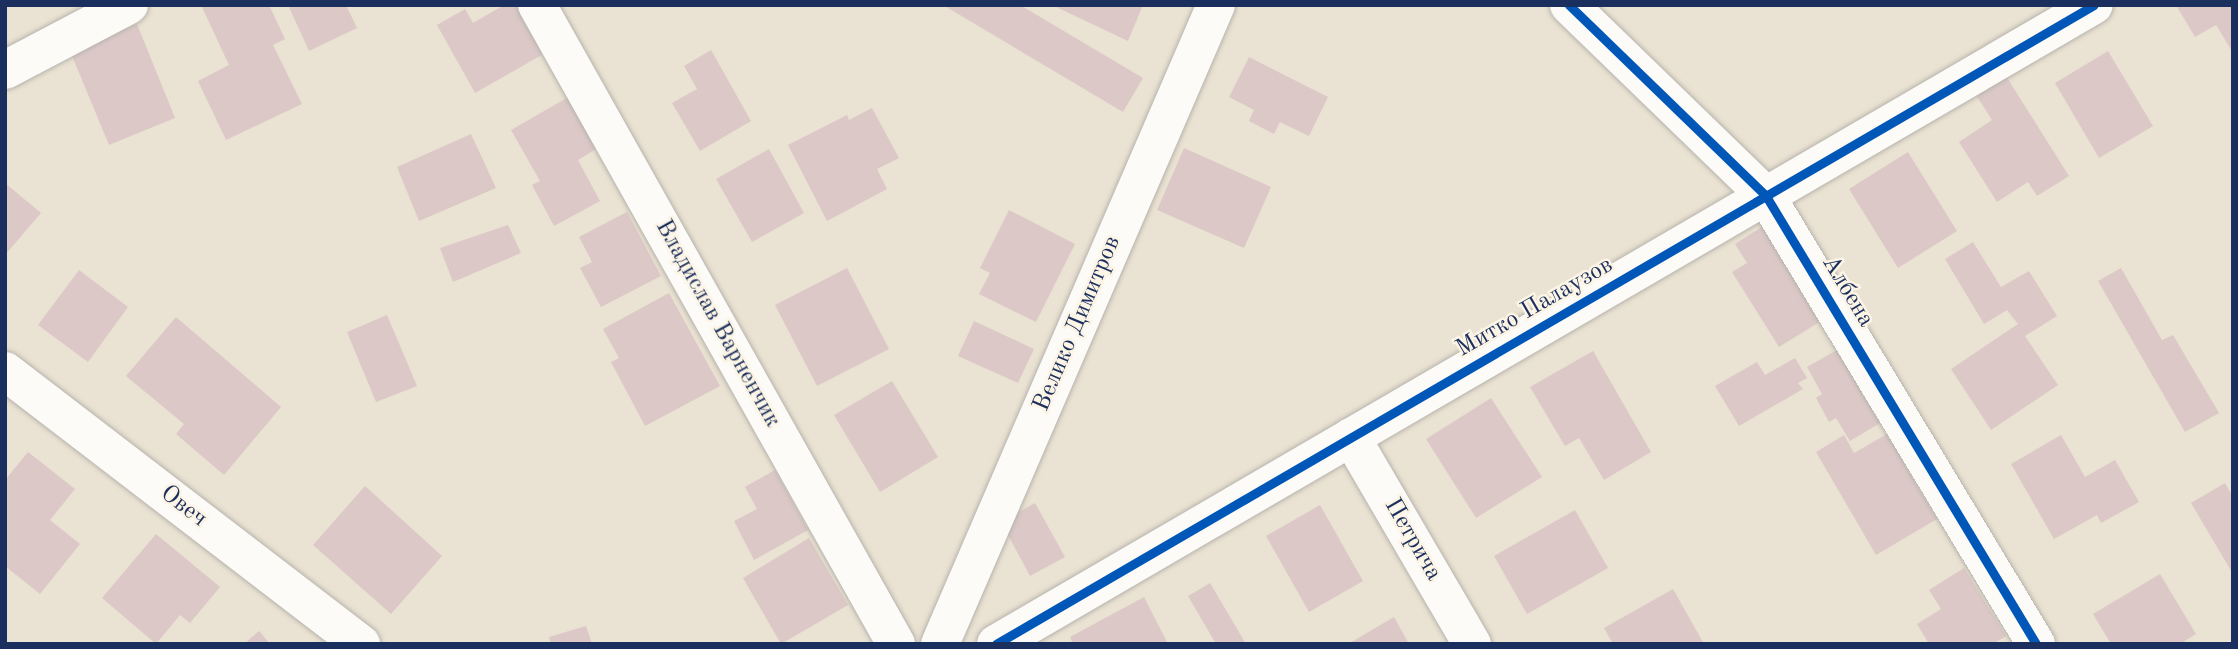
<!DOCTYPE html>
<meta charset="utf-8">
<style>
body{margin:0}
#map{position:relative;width:2238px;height:649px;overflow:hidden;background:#eae2d2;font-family:"Old Standard TT",serif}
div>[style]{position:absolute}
.building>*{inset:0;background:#dcc9c7}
.roads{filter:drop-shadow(0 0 2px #b6b3ad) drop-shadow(0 0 2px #b6b3ad)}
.minor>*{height:38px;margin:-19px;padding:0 19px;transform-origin:19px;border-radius:19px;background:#fcfbf8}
.cycleway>*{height:9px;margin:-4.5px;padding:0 4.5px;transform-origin:4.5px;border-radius:4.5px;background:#0057b8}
span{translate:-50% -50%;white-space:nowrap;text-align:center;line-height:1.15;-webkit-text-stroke:5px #fcf5e5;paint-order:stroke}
.street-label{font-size:24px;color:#1b2f5e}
.frame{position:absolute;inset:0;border:7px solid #1b2f5e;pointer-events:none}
</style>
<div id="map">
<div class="building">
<div style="clip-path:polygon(201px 5px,269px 5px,285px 39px,273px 45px,302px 104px,226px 140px,198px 81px,229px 65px)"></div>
<div style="clip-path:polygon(288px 5px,346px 5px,357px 28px,309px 51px)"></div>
<div style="clip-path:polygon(504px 5px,518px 5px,545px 53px,475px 93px,437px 25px,465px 9px,473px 23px)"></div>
<div style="clip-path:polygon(943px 5px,1020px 5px,1143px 78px,1123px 112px)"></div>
<div style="clip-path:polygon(1052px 5px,1143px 5px,1128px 41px)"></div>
<div style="clip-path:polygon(2176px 5px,2233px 5px,2233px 53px,2216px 25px,2195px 37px)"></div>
<div style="clip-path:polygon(137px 24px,175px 118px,109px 145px,70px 51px)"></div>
<div style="clip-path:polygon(711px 50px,751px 121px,700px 151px,672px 103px,697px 89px,684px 66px)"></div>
<div style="clip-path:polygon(2108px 51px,2153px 126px,2099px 158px,2055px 83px)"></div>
<div style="clip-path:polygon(1249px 57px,1328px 97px,1309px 136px,1280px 122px,1274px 134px,1249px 121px,1254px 110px,1229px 97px)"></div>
<div style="clip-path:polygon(2006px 76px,2069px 176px,2037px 196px,2028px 182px,1997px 202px,1959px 142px,1992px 120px,1976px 95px)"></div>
<div style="clip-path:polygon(572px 95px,601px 146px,578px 160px,600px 201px,554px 226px,532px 185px,540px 181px,511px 130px)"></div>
<div style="clip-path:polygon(872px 108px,899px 158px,877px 169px,887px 189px,827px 221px,788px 145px,847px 115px,849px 120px)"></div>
<div style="clip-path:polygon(471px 134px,496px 188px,419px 221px,397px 167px)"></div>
<div style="clip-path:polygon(1184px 148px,1271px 187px,1244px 248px,1157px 210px)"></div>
<div style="clip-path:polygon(769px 149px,804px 213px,752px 242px,716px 179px)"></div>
<div style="clip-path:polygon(1908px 152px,1957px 231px,1898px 268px,1849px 189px)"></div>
<div style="clip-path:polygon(5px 183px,41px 213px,5px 255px)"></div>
<div style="clip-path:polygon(1009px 210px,1075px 244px,1036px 322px,979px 294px,990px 273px,980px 268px)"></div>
<div style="clip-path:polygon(627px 212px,661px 276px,601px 307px,580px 268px,592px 262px,579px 237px)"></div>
<div style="clip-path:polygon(1768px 223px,1826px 318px,1779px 347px,1732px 272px,1747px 263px,1735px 244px)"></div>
<div style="clip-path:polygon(508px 225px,521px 253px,453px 282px,440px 248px)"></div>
<div style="clip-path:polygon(1973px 242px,2001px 287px,2029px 271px,2057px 316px,2025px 336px,2058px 385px,1991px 430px,1951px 369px,2018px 324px,2007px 310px,1984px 324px,1945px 259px)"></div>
<div style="clip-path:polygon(847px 268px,889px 349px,817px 386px,775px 305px)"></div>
<div style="clip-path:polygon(2121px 268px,2162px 340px,2173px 335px,2219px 413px,2185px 432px,2098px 281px)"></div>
<div style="clip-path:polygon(79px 270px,128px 307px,88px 362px,38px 325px)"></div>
<div style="clip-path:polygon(669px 293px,720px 386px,645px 426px,611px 362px,619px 358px,603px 329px)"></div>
<div style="clip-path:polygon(387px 315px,417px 386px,376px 402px,347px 332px)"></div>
<div style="clip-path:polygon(176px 317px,281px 407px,224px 475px,176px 434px,184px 424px,126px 376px)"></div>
<div style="clip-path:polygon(974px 321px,1034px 349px,1018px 383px,958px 356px)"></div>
<div style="clip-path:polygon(1837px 350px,1880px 423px,1850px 441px,1836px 418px,1829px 422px,1816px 398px,1822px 394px,1807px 367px)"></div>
<div style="clip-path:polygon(1593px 351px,1651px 452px,1604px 480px,1579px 438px,1565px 446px,1530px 387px)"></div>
<div style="clip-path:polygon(1795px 358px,1807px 378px,1798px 383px,1803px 389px,1739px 426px,1715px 386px,1757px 362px,1765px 375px)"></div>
<div style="clip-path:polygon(892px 381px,938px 457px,880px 492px,834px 415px)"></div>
<div style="clip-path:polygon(1491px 398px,1542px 477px,1476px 518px,1426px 439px)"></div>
<div style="clip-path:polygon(1887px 434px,1937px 519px,1876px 555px,1816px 452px,1844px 435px,1854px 453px)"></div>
<div style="clip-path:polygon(2061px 435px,2085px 477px,2115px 460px,2139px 502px,2101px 523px,2097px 515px,2054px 539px,2011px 464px)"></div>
<div style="clip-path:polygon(28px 452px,75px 489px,50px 520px,80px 544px,40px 594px,5px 566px,5px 480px)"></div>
<div style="clip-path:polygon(775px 470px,808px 530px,754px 560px,734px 521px,757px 509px,745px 487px)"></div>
<div style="clip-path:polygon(2225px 483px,2233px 497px,2233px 574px,2191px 503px)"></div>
<div style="clip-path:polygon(365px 486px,442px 556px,391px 614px,313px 545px)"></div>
<div style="clip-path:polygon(1035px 503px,1065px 557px,1030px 576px,1001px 522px)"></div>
<div style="clip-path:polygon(1320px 505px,1363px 581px,1309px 612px,1266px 536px)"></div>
<div style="clip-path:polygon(1575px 510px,1608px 568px,1527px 614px,1494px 556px)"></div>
<div style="clip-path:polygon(156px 534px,220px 587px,190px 623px,180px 615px,156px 644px,102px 598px)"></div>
<div style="clip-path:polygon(809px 538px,848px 605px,781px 644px,743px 578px)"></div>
<div style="clip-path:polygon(1964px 568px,2006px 636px,1993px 644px,1929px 644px,1917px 624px,1941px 609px,1929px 590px)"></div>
<div style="clip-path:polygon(2160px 574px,2196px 634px,2180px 644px,2111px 644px,2093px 614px)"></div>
<div style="clip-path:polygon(1210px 583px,1246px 644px,1216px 644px,1188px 596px)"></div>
<div style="clip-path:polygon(1673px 589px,1704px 644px,1613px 644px,1604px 628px)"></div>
<div style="clip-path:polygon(1144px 597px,1168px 644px,1073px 644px,1070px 637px)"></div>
<div style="clip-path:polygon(1394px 617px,1409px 644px,1348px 644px)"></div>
<div style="clip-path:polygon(586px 626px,592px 644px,551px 644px,549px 637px)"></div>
<div style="clip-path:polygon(259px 631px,270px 644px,244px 644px)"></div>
</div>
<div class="roads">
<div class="minor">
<div style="left:537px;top:5px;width:733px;rotate:60.67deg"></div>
<div style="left:1569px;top:5px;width:274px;rotate:44.1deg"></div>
<div style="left:1766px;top:196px;width:523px;rotate:58.92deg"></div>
<div style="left:5px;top:70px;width:140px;rotate:-27.7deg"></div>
<div style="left:5px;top:371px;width:449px;rotate:37.5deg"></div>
<div style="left:1351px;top:437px;width:240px;rotate:59.7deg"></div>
<div style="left:940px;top:644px;width:696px;rotate:-66.64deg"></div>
<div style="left:996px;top:644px;width:1270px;rotate:-30.2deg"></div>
</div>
</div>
<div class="cycleway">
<div style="left:1569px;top:5px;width:274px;rotate:44.1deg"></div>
<div style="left:1766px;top:196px;width:523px;rotate:58.92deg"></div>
<div style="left:996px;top:644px;width:1270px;rotate:-30.2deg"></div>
</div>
<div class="street-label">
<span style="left:1847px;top:292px;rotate:59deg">Албена</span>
<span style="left:1535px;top:308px;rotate:-30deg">Митко Палаузов</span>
<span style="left:717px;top:324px;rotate:61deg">Владислав Варненчик</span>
<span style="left:1078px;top:324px;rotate:-67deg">Велико Димитров</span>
<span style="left:183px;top:507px;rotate:38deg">Овеч</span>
<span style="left:1412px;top:540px;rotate:60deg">Петрича</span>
</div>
<div class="frame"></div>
</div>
